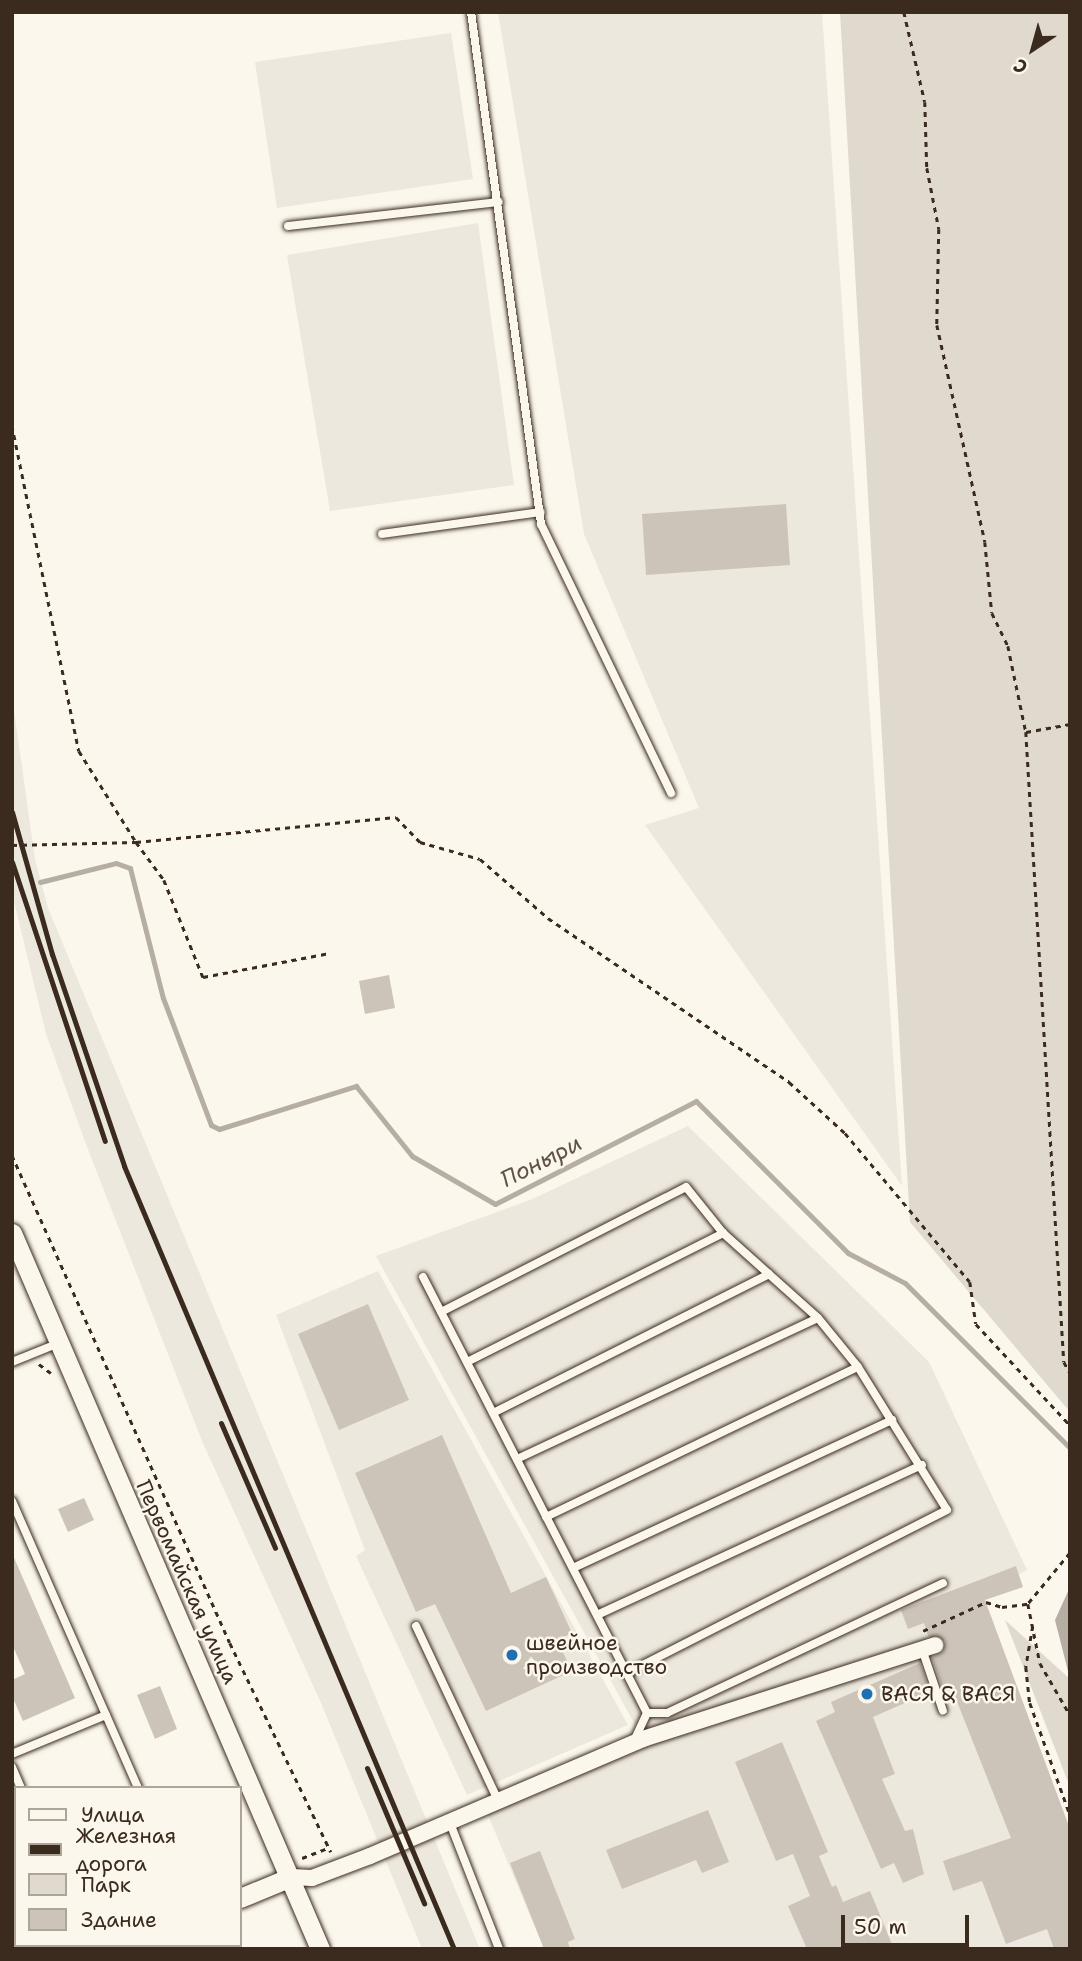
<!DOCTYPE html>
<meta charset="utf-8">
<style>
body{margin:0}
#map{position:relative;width:1082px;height:1961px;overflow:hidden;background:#fbf7ec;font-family:"Shantell Sans",sans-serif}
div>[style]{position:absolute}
.built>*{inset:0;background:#ede8dd}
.green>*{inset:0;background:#dfd9ce}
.water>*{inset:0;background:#b6aea2}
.stream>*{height:5px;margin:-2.5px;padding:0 2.5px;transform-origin:2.5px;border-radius:2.5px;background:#b6aea2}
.building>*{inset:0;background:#ccc4b9}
.path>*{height:2.5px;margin-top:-1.25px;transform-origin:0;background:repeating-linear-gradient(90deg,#3b2a1e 0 5px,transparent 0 10px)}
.roads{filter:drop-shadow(0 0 2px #3b2a1e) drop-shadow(0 0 2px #3b2a1e)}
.service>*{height:8px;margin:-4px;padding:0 4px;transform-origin:4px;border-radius:4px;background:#fbf7ec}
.minor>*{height:16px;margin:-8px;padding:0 8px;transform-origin:8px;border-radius:8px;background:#fbf7ec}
.tertiary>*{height:19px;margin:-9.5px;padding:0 9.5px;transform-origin:9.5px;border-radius:9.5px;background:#fbf7ec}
.rail>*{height:5px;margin:-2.5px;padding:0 2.5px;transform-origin:2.5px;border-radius:2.5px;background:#3b2a1e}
.dots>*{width:19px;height:19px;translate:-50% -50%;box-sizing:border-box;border:4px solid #fbf7ec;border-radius:50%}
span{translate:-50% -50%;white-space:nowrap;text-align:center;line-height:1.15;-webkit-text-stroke:5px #fbf7ec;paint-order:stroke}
.street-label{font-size:21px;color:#3b2a1e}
.poi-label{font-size:21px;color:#3b2a1e}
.left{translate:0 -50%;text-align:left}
.water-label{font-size:23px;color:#605246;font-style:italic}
.frame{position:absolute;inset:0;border:14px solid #3b2a1e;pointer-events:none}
.legend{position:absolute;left:14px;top:1786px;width:228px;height:161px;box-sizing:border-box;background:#fbf7ec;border:2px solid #aea59a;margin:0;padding:9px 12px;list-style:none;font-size:21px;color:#3b2a1e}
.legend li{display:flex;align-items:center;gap:14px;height:35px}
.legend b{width:35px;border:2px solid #aea59a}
.north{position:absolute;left:998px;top:14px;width:70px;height:70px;-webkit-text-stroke:5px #fbf7ec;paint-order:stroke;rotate:216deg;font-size:19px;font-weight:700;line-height:28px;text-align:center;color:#3b2a1e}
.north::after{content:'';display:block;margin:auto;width:24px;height:32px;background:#3b2a1e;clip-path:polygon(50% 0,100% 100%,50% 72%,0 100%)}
.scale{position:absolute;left:841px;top:1915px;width:128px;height:32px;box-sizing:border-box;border:4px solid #3b2a1e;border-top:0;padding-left:9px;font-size:21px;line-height:24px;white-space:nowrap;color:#3b2a1e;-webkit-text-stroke:5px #fbf7ec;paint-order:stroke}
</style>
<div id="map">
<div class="built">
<div style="clip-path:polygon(498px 12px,822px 12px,902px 1186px,645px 825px,699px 808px,584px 534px)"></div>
<div style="clip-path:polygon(451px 33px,473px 179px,277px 208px,255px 62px)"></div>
<div style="clip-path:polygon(478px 223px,514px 485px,330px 511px,287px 255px)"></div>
<div style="clip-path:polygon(12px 696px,35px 859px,48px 908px,480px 1949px,422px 1949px,321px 1703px,202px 1441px,87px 1147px,46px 1034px,12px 893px)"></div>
<div style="clip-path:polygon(688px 1126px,929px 1362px,1027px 1570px,982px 1595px,1070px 1949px,544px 1949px,485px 1808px,643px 1739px,376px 1256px,530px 1200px)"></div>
<div style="clip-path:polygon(378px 1271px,628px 1725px,467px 1795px,356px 1556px,365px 1550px,276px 1315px)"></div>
</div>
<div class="green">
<div style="clip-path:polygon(840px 12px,1070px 12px,1070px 1412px,910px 1222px)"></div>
<div style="clip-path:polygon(1005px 1620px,1070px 1679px,1070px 1787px)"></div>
</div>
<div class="water">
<div style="clip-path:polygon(1070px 1587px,1070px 1679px,1055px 1620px)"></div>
</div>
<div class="stream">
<div style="left:40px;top:882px;width:78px;rotate:-14deg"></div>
<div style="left:116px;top:863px;width:15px;rotate:20deg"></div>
<div style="left:130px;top:868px;width:134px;rotate:75.8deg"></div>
<div style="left:163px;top:998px;width:136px;rotate:69.3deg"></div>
<div style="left:211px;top:1125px;width:9px;rotate:27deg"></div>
<div style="left:219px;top:1129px;width:144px;rotate:-17.4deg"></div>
<div style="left:356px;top:1086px;width:90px;rotate:51.3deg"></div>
<div style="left:412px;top:1156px;width:96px;rotate:30deg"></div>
<div style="left:495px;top:1204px;width:226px;rotate:-27.1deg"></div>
<div style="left:696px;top:1101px;width:215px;rotate:45deg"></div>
<div style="left:848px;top:1253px;width:64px;rotate:27.8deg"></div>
<div style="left:905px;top:1283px;width:233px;rotate:45deg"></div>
</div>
<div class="building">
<div style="clip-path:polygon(786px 504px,790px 565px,646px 575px,642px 514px)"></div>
<div style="clip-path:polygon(389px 975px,395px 1008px,365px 1014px,359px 981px)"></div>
<div style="clip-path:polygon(368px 1304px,409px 1400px,339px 1430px,298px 1334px)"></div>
<div style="clip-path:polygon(442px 1435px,511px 1593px,546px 1577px,572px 1633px,557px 1640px,572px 1671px,486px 1711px,435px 1604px,416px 1612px,355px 1473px)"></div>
<div style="clip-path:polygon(84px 1498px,94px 1520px,68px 1532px,58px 1509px)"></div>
<div style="clip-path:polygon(12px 1553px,75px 1698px,23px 1721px,12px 1696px,12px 1680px,25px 1674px,12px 1644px)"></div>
<div style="clip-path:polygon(1016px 1566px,1023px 1587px,985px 1600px,1070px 1829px,1070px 1949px,1054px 1949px,1047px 1929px,1006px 1944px,982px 1881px,953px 1891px,943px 1861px,1011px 1838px,950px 1684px,942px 1687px,932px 1658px,943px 1651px,945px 1641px,928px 1636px,924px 1623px,908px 1629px,901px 1610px)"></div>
<div style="clip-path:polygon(920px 1663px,930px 1692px,873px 1717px,895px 1774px,882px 1779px,905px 1831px,913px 1829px,924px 1874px,903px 1883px,894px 1863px,881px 1869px,816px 1721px,835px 1712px,831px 1702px)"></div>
<div style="clip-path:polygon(160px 1686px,177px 1729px,155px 1739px,137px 1695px)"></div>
<div style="clip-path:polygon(782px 1742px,828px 1852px,819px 1856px,832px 1887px,836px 1885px,843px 1902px,870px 1891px,894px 1949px,807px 1949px,788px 1906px,810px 1896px,793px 1854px,776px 1861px,735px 1762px)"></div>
<div style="clip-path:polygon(708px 1810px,729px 1862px,702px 1873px,696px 1860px,622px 1889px,606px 1850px)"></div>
<div style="clip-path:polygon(540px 1851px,575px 1939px,568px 1942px,570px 1949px,544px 1949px,510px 1863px)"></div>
</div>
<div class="path">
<div style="left:904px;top:12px;width:92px;rotate:76.9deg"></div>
<div style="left:925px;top:102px;width:66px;rotate:88.3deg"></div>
<div style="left:927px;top:168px;width:62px;rotate:78.9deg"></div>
<div style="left:939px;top:229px;width:96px;rotate:91.2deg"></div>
<div style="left:937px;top:325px;width:222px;rotate:77.5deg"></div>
<div style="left:985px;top:542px;width:71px;rotate:84.4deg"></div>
<div style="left:992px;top:613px;width:37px;rotate:64deg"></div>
<div style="left:1008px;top:646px;width:88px;rotate:78.2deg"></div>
<div style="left:1026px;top:732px;width:631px;rotate:86.55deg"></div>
<div style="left:1064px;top:1362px;width:13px;rotate:61deg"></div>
<div style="left:12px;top:425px;width:333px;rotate:78.4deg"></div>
<div style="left:79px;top:751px;width:107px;rotate:57.9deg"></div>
<div style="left:136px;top:842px;width:261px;rotate:-5.5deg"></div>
<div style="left:396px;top:817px;width:35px;rotate:46deg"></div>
<div style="left:420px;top:842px;width:62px;rotate:15.8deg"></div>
<div style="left:480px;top:859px;width:90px;rotate:40.9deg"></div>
<div style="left:548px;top:918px;width:292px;rotate:34.2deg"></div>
<div style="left:789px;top:1082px;width:76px;rotate:42.3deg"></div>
<div style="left:845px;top:1133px;width:194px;rotate:50deg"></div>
<div style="left:970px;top:1282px;width:42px;rotate:81.9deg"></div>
<div style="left:976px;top:1324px;width:138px;rotate:47.1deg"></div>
<div style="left:1026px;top:732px;width:45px;rotate:-10.3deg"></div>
<div style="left:12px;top:845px;width:124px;rotate:-1.4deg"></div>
<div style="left:136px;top:842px;width:47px;rotate:53.6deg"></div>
<div style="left:164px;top:880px;width:105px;rotate:68.1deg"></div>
<div style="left:203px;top:977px;width:129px;rotate:-10.7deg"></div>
<div style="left:12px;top:1155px;width:534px;rotate:65.93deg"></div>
<div style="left:230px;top:1643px;width:232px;rotate:64.2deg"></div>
<div style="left:39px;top:1364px;width:15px;rotate:37deg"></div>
<div style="left:1070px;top:1553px;width:66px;rotate:129.5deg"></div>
<div style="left:1028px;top:1604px;width:60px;rotate:78.5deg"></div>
<div style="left:1040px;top:1663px;width:60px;rotate:60deg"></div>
<div style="left:1033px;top:1626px;width:42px;rotate:99.7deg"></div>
<div style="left:1026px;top:1667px;width:36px;rotate:84deg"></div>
<div style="left:1030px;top:1703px;width:119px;rotate:70.3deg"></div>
<div style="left:923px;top:1631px;width:69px;rotate:-24.7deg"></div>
<div style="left:986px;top:1602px;width:17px;rotate:17deg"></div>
<div style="left:1002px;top:1607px;width:26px;rotate:-7deg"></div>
<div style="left:302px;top:1858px;width:28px;rotate:-21deg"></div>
<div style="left:156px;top:1949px;width:9px;rotate:-27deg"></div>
</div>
<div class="roads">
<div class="service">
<div style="left:471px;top:12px;width:517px;rotate:82.21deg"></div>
<div style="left:541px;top:524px;width:299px;rotate:64.2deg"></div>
<div style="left:288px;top:226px;width:212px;rotate:-6.5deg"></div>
<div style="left:382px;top:534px;width:160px;rotate:-7.9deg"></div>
<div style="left:423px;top:1277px;width:490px;rotate:62.8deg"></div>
<div style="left:647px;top:1713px;width:31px;rotate:115deg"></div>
<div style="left:441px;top:1312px;width:275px;rotate:-27deg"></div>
<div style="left:686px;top:1187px;width:59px;rotate:51.2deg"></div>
<div style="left:723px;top:1233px;width:127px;rotate:41.8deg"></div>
<div style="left:818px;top:1318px;width:63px;rotate:50.8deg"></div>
<div style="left:858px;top:1367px;width:168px;rotate:58.1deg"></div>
<div style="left:947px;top:1510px;width:359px;rotate:153deg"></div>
<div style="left:12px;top:1362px;width:51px;rotate:-22deg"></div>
<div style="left:467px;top:1362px;width:287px;rotate:-26.7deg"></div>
<div style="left:493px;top:1413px;width:309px;rotate:-26.7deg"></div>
<div style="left:517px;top:1459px;width:332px;rotate:-25.1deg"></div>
<div style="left:12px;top:1501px;width:234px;rotate:66.3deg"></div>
<div style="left:106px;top:1715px;width:102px;rotate:157.5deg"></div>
<div style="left:546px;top:1517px;width:346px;rotate:-25.7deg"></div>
<div style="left:573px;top:1568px;width:352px;rotate:-24.9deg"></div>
<div style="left:597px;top:1615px;width:358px;rotate:-24.8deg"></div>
<div style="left:416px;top:1626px;width:195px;rotate:64.8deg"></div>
<div style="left:922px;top:1649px;width:65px;rotate:71.3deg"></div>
<div style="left:647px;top:1713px;width:20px"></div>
<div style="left:667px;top:1713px;width:305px;rotate:-25.2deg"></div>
<div style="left:106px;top:1715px;width:80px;rotate:66.3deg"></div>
<div style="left:12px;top:1767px;width:23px;rotate:67deg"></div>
<div style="left:450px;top:1823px;width:135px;rotate:68.7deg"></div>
<div style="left:83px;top:1945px;width:4px;rotate:63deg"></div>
<div style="left:214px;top:1945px;width:4px;rotate:76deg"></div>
</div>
<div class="minor">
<div style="left:291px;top:1877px;width:21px;rotate:3deg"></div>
<div style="left:312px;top:1878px;width:62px;rotate:-20.8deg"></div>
<div style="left:370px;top:1856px;width:297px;rotate:-23.2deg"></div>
<div style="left:643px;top:1739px;width:307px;rotate:-17.8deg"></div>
<div style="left:12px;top:1891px;width:10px;rotate:66deg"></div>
<div style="left:35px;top:1945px;width:4px;rotate:76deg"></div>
</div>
<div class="tertiary">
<div style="left:12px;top:1233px;width:779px;rotate:66.72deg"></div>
<div style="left:240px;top:1898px;width:55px;rotate:-22.4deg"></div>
<div style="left:120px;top:1949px;width:9px;rotate:-27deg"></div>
</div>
</div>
<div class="rail">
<div style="left:12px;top:812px;width:148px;rotate:74.3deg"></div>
<div style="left:52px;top:954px;width:224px;rotate:71.2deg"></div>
<div style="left:124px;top:1166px;width:850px;rotate:67.15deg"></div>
<div style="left:12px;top:862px;width:294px;rotate:71.6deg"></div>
<div style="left:221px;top:1423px;width:136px;rotate:66.6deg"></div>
<div style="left:367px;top:1768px;width:147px;rotate:67.1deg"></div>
</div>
<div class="dots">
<div style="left:512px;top:1655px;background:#1f6fb2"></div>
<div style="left:867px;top:1694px;background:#1f6fb2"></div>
</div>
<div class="street-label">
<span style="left:187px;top:1582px;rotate:66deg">Первомайская улица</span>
</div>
<div class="poi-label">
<span class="left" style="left:526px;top:1655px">швейное<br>производство</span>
<span class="left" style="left:881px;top:1694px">ВАСЯ &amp; ВАСЯ</span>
</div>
<div class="water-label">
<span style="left:541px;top:1161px;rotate:-27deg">Поныри</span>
</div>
<div class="frame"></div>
<ul class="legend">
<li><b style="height:9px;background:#fbf7ec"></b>Улица</li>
<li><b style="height:9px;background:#3b2a1e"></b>Железная дорога</li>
<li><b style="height:19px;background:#dfd9ce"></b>Парк</li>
<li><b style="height:19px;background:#ccc4b9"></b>Здание</li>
</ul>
<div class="north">С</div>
<div class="scale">50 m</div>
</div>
